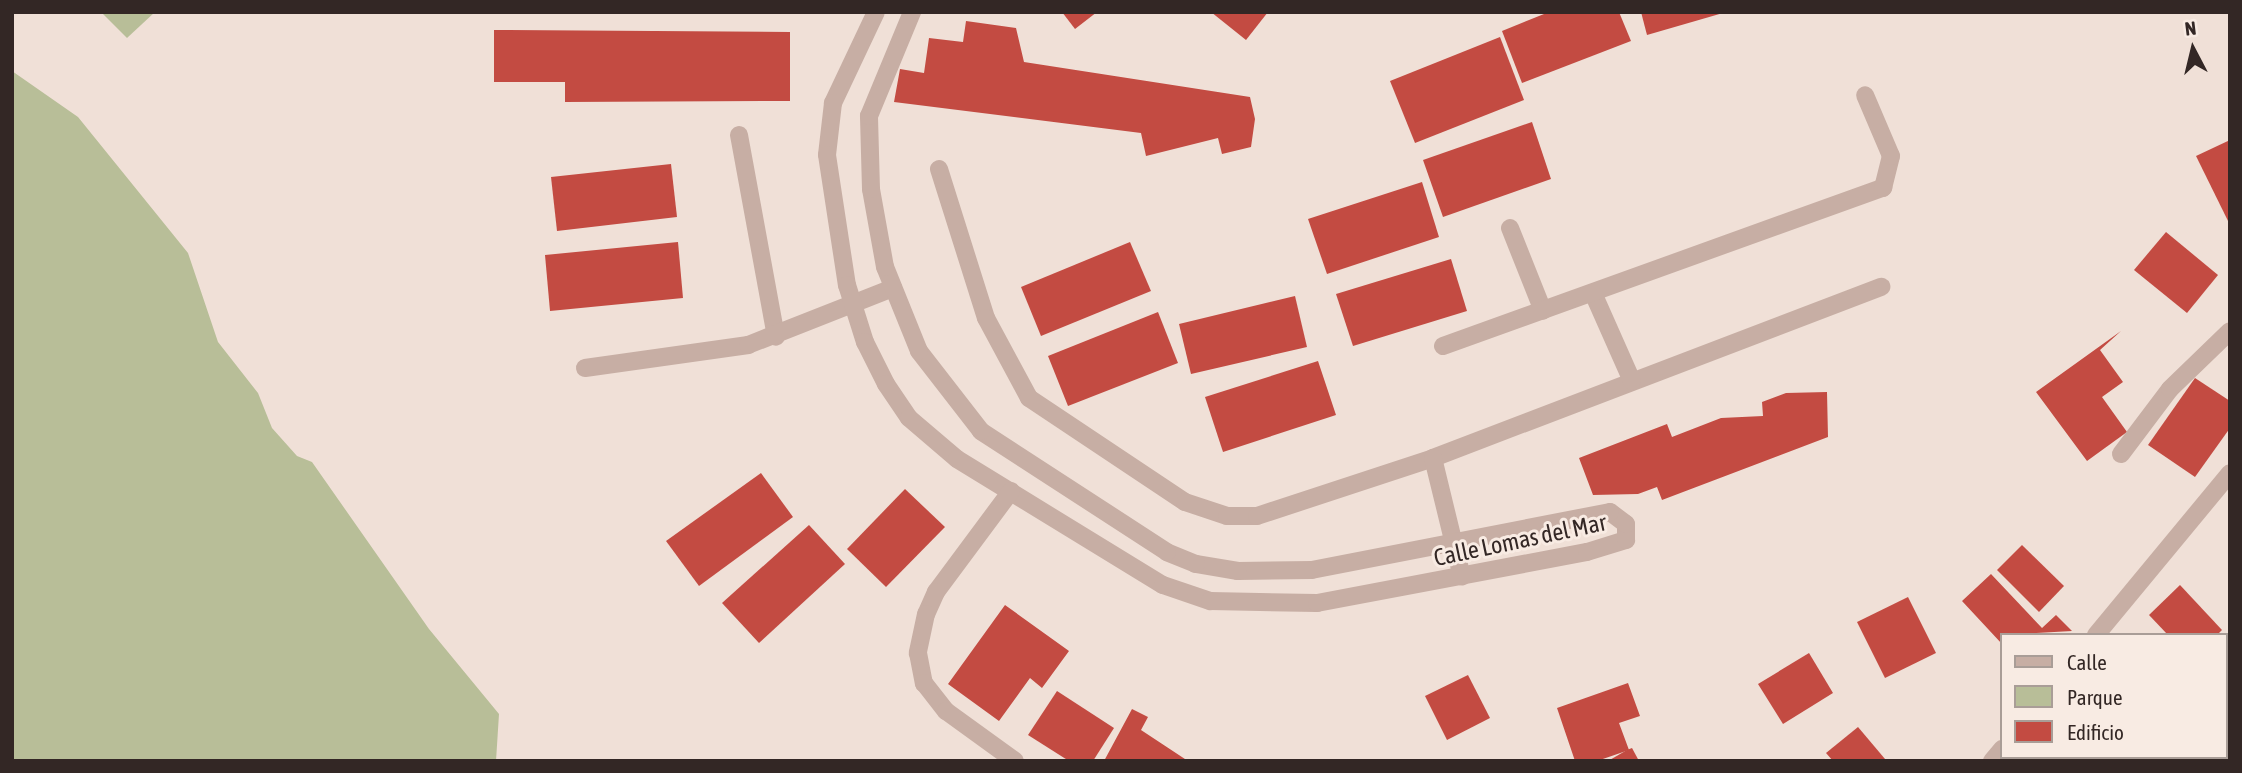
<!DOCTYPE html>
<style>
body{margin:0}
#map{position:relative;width:2242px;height:773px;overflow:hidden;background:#f0e0d7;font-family:"Asap Condensed",sans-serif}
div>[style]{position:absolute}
.green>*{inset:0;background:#b8be98}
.building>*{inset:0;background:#c34b42}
.lane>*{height:18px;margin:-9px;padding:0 9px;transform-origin:9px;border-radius:9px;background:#c7aea4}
.street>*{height:18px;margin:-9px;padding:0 9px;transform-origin:9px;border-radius:9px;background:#c7aea4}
span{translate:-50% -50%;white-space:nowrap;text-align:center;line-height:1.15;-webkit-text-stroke:6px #f8ebe3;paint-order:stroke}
.street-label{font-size:24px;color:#332725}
.frame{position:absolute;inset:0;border:14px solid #332725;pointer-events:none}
.legend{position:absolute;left:2000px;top:633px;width:228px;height:126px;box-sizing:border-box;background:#f8ebe3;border:2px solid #a99d97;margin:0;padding:9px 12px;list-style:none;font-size:21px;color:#332725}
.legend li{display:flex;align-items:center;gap:14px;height:35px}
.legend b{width:35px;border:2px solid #a99d97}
.north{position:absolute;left:2158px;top:14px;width:70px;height:70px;-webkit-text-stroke:5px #f8ebe3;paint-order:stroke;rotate:353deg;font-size:19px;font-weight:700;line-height:28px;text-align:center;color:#332725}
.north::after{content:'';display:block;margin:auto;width:24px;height:32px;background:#332725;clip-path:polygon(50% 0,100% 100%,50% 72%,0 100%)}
</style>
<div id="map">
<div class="green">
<div style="clip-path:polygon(101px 12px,155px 12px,127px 38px)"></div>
<div style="clip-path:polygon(12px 71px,78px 117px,188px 253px,218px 342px,258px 393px,272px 428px,297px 456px,312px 462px,429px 629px,499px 714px,496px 761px,12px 761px)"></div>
</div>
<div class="building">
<div style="clip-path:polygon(1062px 12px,1097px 12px,1075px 29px)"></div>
<div style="clip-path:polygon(1211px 12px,1268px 12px,1246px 40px)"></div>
<div style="clip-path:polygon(1549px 12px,1619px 12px,1631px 41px,1522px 83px,1502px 31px)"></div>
<div style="clip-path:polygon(1641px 12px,1723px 12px,1723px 13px,1647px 35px)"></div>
<div style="clip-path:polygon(966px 21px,1016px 28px,1024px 62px,1250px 97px,1255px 119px,1251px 147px,1222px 154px,1218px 138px,1146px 156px,1141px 133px,894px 102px,900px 69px,924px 73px,929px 38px,963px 42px)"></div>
<div style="clip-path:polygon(494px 30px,790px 32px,790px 101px,565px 102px,565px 82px,494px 82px)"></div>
<div style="clip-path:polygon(1500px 37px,1524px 100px,1415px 143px,1390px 81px)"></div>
<div style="clip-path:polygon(1532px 122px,1551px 179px,1443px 217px,1423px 160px)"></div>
<div style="clip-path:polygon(2230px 140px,2230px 225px,2196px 156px)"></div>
<div style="clip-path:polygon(671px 164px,677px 217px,557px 231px,551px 177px)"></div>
<div style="clip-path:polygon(1422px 182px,1439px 237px,1327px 274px,1308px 219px)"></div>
<div style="clip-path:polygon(2166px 232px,2218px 275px,2187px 313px,2134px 270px)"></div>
<div style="clip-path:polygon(678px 242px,683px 298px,550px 311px,545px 255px)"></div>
<div style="clip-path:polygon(1130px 242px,1151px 291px,1041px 336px,1021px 287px)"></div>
<div style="clip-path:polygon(1451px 259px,1467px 311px,1353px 346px,1336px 294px)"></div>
<div style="clip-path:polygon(1295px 296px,1307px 347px,1191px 374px,1179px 324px)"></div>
<div style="clip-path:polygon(1158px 312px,1178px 363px,1068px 406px,1048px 356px)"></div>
<div style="clip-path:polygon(2121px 331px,2100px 350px,2123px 382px,2102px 397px,2127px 432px,2087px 461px,2036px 392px)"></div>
<div style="clip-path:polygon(1318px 361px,1336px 415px,1223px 452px,1205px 397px)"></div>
<div style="clip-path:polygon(2195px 378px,2230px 401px,2230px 428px,2195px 477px,2148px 445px)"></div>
<div style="clip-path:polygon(1827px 392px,1828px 437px,1662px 500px,1657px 487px,1638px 494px,1593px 495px,1579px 458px,1667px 424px,1672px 437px,1721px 418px,1763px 416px,1762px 402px,1786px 393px)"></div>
<div style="clip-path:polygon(761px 473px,793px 517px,699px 586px,666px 541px)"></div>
<div style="clip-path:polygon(905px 489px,945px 527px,886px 587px,847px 549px)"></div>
<div style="clip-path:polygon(809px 525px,845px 564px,759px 643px,722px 603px)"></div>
<div style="clip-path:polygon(2022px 545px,2064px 586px,2039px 612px,1997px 570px)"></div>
<div style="clip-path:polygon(1991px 574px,2042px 628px,2056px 615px,2072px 631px,2002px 635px,2002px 644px,1962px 601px)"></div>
<div style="clip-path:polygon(2180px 585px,2222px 630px,2217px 635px,2168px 635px,2149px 615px)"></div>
<div style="clip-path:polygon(1908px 597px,1936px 653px,1885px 678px,1857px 622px)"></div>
<div style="clip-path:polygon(1005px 605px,1069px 651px,1042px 688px,1030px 678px,999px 721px,948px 684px)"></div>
<div style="clip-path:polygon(1809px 653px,1833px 693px,1783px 724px,1758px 684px)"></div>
<div style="clip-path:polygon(1468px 675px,1490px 718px,1447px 740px,1425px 696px)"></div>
<div style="clip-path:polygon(1628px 683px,1640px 716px,1619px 723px,1629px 750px,1597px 761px,1575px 761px,1557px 708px)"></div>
<div style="clip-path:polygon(1057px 691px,1114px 728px,1093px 761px,1069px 761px,1028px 735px)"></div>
<div style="clip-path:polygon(1132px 709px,1148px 717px,1141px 730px,1188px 761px,1104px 761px)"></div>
<div style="clip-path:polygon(1858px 727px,1885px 759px,1833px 761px,1826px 753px)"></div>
<div style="clip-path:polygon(1632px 748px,1639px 761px,1608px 761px,1627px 750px)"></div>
<div style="clip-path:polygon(2008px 757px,2072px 757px,2076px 761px,2005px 761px)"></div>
</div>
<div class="lane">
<div style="left:739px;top:135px;width:205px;rotate:79.6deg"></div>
<div style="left:939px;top:169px;width:156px;rotate:72.5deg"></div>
<div style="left:986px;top:318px;width:91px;rotate:61.7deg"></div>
<div style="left:1029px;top:398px;width:187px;rotate:33.7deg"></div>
<div style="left:1185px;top:502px;width:44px;rotate:18.4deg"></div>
<div style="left:1227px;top:516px;width:30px"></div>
<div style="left:1257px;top:516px;width:185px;rotate:-18.2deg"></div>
<div style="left:1433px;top:458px;width:480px;rotate:-20.9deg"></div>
<div style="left:1510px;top:228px;width:89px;rotate:68.3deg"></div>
<div style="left:1593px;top:293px;width:96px;rotate:66.1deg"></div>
<div style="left:1443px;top:346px;width:468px;rotate:-19.8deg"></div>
<div style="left:1883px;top:188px;width:33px;rotate:-76deg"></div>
<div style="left:1891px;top:156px;width:66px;rotate:-113.1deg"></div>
<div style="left:585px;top:368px;width:165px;rotate:-8deg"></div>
<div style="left:748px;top:345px;width:156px;rotate:-21.5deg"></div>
<div style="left:2121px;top:454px;width:81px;rotate:-53deg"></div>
<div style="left:2170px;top:389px;width:83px;rotate:-44deg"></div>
<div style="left:1433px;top:458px;width:122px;rotate:76.3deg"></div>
</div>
<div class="street">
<div style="left:876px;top:12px;width:101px;rotate:115.3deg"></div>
<div style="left:833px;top:103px;width:52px;rotate:96.6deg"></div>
<div style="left:827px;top:155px;width:132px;rotate:81.3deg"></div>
<div style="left:847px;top:285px;width:60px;rotate:72.5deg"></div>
<div style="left:865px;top:342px;width:47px;rotate:63.4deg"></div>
<div style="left:886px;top:384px;width:41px;rotate:55.9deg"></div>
<div style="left:909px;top:418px;width:63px;rotate:40.5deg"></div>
<div style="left:957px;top:459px;width:241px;rotate:31.5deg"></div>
<div style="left:1163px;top:585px;width:50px;rotate:18.8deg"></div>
<div style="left:1210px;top:601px;width:107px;rotate:1.1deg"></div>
<div style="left:1317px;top:603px;width:275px;rotate:-10.7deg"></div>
<div style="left:1587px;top:552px;width:41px;rotate:-17.1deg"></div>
<div style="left:1626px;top:540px;width:16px;rotate:-90deg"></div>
<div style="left:1626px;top:524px;width:20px;rotate:-143deg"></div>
<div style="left:1610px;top:512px;width:304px;rotate:169deg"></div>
<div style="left:1312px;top:570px;width:74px;rotate:179.2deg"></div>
<div style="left:1238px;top:571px;width:43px;rotate:-170.5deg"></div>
<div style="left:1196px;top:564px;width:31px;rotate:-158deg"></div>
<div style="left:1167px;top:552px;width:222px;rotate:-147deg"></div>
<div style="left:981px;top:431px;width:101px;rotate:-127.8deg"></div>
<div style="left:919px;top:351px;width:91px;rotate:-112deg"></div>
<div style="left:885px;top:267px;width:79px;rotate:-100.2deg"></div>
<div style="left:871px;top:189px;width:73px;rotate:-91.6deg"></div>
<div style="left:869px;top:116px;width:113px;rotate:-67.5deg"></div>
<div style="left:1011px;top:491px;width:126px;rotate:126.6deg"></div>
<div style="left:936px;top:592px;width:24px;rotate:114deg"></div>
<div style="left:926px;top:614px;width:40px;rotate:102deg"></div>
<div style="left:918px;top:653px;width:31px;rotate:79deg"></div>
<div style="left:924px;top:683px;width:36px;rotate:52deg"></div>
<div style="left:946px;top:711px;width:85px;rotate:35.9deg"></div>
<div style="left:2096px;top:635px;width:210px;rotate:-50.4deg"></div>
<div style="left:1992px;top:761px;width:16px;rotate:-50deg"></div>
</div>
<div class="street-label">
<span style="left:1520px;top:540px;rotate:-12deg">Calle Lomas del Mar</span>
</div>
<div class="frame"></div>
<ul class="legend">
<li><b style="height:9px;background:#c7aea4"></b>Calle</li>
<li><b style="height:19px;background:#b8be98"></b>Parque</li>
<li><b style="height:19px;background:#c34b42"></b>Edificio</li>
</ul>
<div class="north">N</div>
</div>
